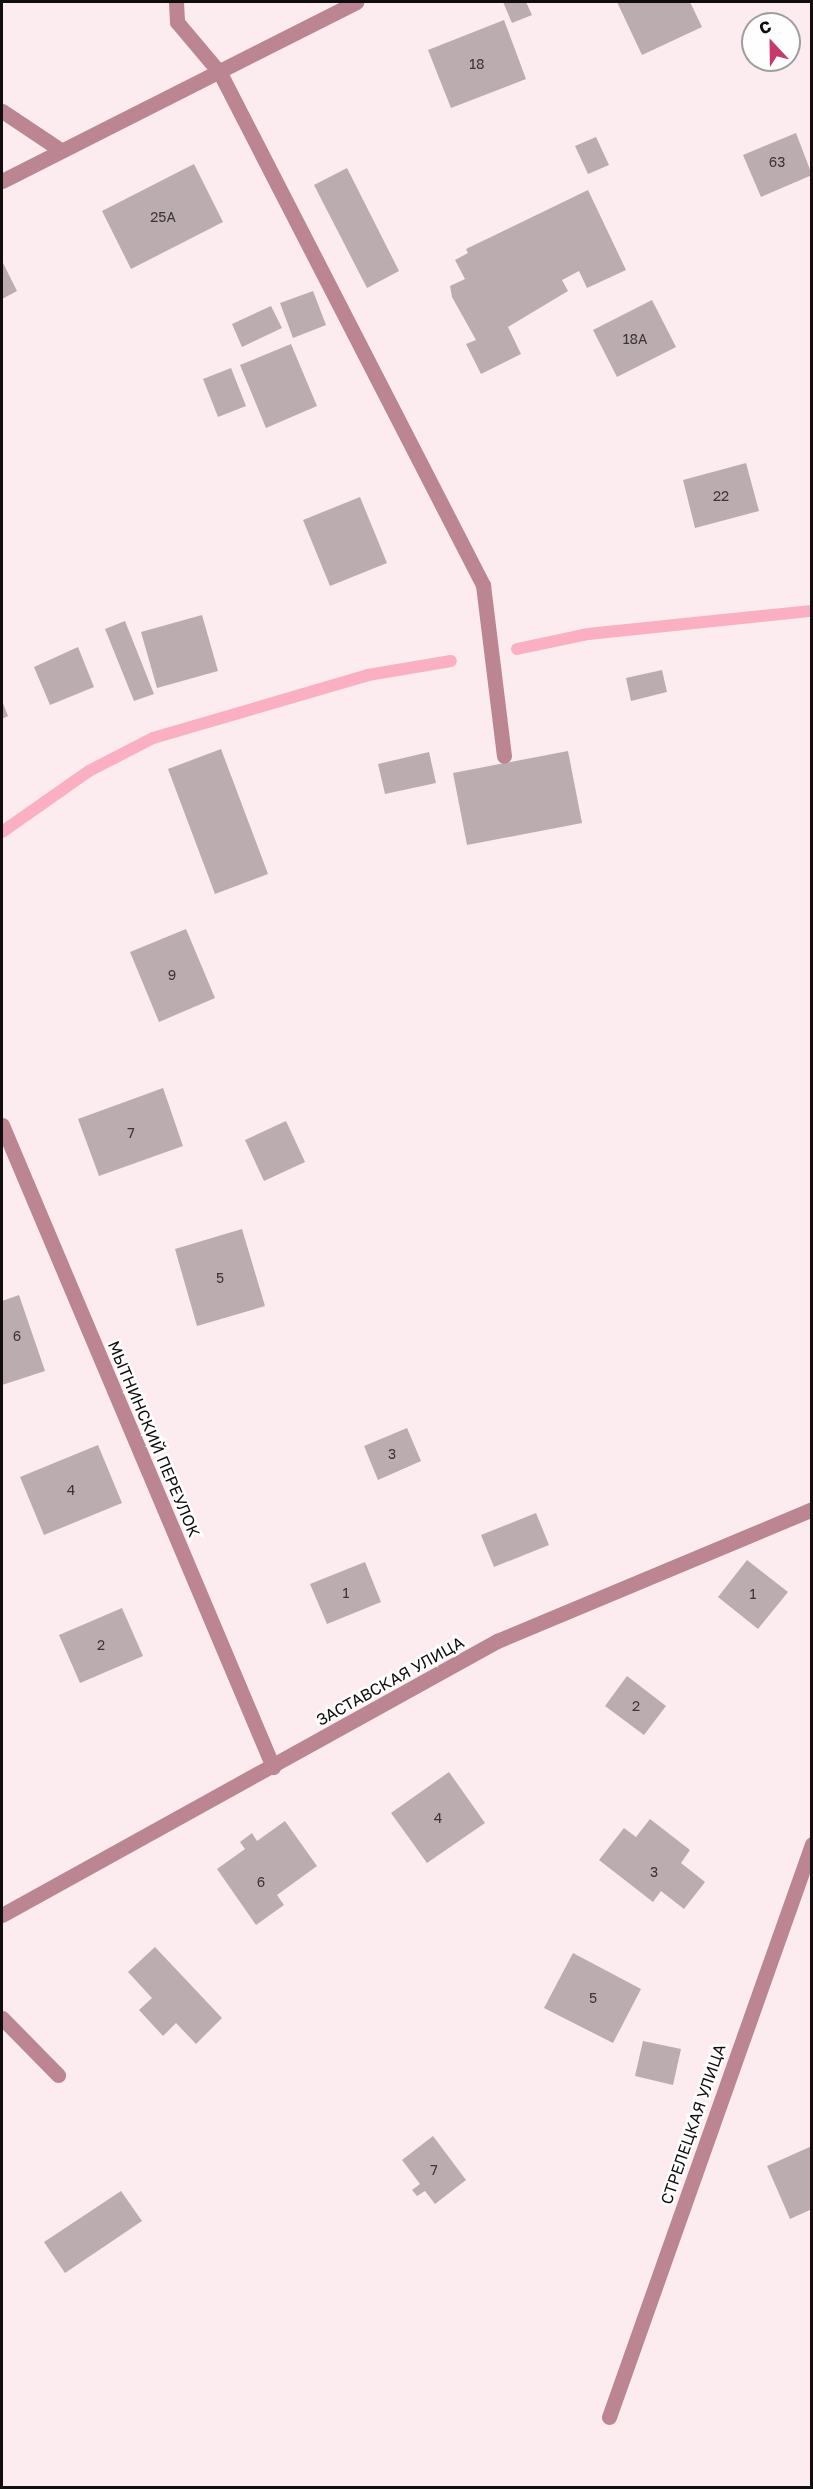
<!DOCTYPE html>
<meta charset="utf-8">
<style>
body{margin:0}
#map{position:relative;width:813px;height:2489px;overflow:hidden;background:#fcecef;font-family:"Golos Text",sans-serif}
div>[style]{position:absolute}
.stream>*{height:12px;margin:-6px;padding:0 6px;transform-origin:6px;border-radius:6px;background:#fbafc2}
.building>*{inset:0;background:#bbacaf}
.minor>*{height:15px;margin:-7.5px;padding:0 7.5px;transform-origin:7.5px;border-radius:7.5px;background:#bb8592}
span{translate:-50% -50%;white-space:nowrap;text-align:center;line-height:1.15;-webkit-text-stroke:5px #fefefe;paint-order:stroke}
.number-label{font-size:14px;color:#3c3436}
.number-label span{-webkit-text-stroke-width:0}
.street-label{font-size:16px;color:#110c0d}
.frame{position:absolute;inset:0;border:3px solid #110c0d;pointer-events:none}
.north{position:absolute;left:741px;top:12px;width:60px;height:60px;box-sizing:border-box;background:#fefefe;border:2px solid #9f9d9e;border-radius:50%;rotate:338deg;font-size:16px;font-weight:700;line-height:24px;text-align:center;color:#110c0d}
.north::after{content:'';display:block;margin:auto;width:21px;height:27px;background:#c5396c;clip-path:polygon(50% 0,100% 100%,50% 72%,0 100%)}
</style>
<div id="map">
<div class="stream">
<div style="left:517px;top:649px;width:73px;rotate:-11.9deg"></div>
<div style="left:588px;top:634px;width:225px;rotate:-5.9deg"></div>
<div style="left:2px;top:832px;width:106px;rotate:-35deg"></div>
<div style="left:89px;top:771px;width:72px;rotate:-27.3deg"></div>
<div style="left:153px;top:738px;width:224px;rotate:-16.3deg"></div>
<div style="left:368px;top:675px;width:84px;rotate:-9.6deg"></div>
</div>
<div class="building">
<div style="clip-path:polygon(503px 2px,526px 2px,532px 15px,512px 23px)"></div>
<div style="clip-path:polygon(617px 2px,690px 2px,702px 27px,642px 55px)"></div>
<div style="clip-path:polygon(504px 20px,526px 79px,451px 108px,428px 50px)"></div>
<div style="clip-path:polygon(796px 133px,812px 175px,761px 197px,743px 155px)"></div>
<div style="clip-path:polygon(596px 137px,609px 165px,588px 174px,575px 146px)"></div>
<div style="clip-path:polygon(194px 164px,223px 222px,131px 269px,102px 211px)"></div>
<div style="clip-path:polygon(347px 168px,399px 271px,367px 288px,314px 185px)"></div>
<div style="clip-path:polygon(588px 190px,626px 270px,587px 288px,579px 271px,562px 280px,568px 291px,508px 327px,521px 354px,481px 374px,466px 344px,476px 340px,452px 297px,450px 286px,465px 279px,455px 260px,468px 253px,466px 249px)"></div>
<div style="clip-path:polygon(2px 261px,17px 291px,2px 299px)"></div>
<div style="clip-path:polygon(313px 291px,326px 325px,293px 338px,280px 303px)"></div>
<div style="clip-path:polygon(652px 300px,676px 347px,617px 377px,593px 330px)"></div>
<div style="clip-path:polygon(271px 306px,282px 328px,242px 347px,232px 324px)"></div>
<div style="clip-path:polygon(291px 344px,317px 406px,266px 428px,240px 365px)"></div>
<div style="clip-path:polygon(231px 368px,246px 406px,218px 417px,203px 379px)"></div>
<div style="clip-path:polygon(746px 463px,759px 511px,695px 528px,683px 480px)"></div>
<div style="clip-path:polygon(360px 497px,387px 563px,330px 586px,303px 520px)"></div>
<div style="clip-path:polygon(202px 615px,218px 671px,157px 688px,141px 632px)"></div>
<div style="clip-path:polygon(125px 621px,154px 694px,134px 701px,105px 629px)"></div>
<div style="clip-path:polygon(78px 647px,94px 687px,50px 705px,34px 667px)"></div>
<div style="clip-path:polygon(662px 670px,667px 692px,631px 701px,626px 678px)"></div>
<div style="clip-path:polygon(2px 701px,8px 716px,2px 719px)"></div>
<div style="clip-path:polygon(221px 749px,268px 874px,215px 894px,168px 769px)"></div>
<div style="clip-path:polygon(568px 751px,582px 823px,467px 845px,453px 773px)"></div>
<div style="clip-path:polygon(429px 752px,436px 783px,385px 794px,378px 764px)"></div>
<div style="clip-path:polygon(186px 929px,215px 998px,159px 1022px,130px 952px)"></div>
<div style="clip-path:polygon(163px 1088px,183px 1146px,99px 1176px,78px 1119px)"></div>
<div style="clip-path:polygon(286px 1121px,305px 1162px,264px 1181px,245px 1140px)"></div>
<div style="clip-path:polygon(242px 1229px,265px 1306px,197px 1326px,175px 1249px)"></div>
<div style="clip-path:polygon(19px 1295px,45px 1371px,2px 1385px,2px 1301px)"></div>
<div style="clip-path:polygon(407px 1428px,421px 1461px,378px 1480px,364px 1446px)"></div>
<div style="clip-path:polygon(98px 1445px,122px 1503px,44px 1535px,20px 1477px)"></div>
<div style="clip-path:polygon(536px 1513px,549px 1545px,494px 1567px,481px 1535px)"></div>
<div style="clip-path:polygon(747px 1560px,788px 1592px,758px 1629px,718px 1597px)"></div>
<div style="clip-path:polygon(365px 1562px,381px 1602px,327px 1624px,310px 1584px)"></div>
<div style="clip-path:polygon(122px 1608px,143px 1656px,80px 1683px,59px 1635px)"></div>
<div style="clip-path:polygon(627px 1676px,666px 1706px,644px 1735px,605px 1706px)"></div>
<div style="clip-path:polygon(449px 1772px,485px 1823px,427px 1863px,391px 1813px)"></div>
<div style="clip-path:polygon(650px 1819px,690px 1850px,681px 1863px,705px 1882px,684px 1909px,661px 1891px,653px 1902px,599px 1860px,624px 1828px,636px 1837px)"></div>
<div style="clip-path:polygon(285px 1821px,317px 1866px,277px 1895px,284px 1905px,256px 1925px,217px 1869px,245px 1849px,240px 1842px,252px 1833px,257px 1841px)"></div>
<div style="clip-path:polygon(155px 1947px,222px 2018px,196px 2044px,176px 2023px,163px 2036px,139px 2010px,152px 1998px,128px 1972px)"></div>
<div style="clip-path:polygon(573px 1953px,641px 1989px,613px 2043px,544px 2008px)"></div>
<div style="clip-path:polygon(643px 2041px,681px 2049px,673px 2085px,635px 2076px)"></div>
<div style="clip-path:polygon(433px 2136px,466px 2180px,435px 2204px,425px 2191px,417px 2196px,412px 2190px,420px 2184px,402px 2160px)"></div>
<div style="clip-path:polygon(812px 2146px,812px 2209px,790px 2219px,767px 2166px)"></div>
<div style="clip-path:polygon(121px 2191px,142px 2221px,65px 2273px,44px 2242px)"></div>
</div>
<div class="minor">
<div style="left:176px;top:2px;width:20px;rotate:87deg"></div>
<div style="left:177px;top:22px;width:67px;rotate:49.9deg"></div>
<div style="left:220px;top:73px;width:576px;rotate:62.81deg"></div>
<div style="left:483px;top:585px;width:172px;rotate:83deg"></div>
<div style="left:2px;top:111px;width:69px;rotate:33.7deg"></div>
<div style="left:2px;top:181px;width:397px;rotate:-26.8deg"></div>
<div style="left:2px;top:1125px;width:697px;rotate:67.11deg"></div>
<div style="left:2px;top:1915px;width:566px;rotate:-28.97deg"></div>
<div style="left:497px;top:1641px;width:342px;rotate:-22.7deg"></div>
<div style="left:2px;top:2018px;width:80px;rotate:45.5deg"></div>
<div style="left:609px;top:2417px;width:608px;rotate:-70.49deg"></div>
</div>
<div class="number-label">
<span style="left:477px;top:64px">18</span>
<span style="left:777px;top:162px">63</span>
<span style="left:163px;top:217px">25А</span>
<span style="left:635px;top:339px">18А</span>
<span style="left:721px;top:496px">22</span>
<span style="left:172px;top:975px">9</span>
<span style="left:131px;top:1133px">7</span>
<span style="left:220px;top:1278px">5</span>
<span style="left:17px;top:1336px">6</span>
<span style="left:392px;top:1454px">3</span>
<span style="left:71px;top:1490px">4</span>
<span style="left:346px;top:1593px">1</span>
<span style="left:753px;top:1594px">1</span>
<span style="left:101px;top:1645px">2</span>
<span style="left:636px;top:1706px">2</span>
<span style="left:438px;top:1818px">4</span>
<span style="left:654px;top:1872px">3</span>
<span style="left:261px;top:1882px">6</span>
<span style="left:593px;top:1998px">5</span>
<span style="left:434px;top:2170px">7</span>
</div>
<div class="street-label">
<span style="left:154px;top:1439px;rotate:67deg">МЫТНИНСКИЙ ПЕРЕУЛОК</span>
<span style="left:390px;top:1681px;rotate:-29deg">ЗАСТАВСКАЯ УЛИЦА</span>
<span style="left:693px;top:2124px;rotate:-71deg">СТРЕЛЕЦКАЯ УЛИЦА</span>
</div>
<div class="frame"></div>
<div class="north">С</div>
</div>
